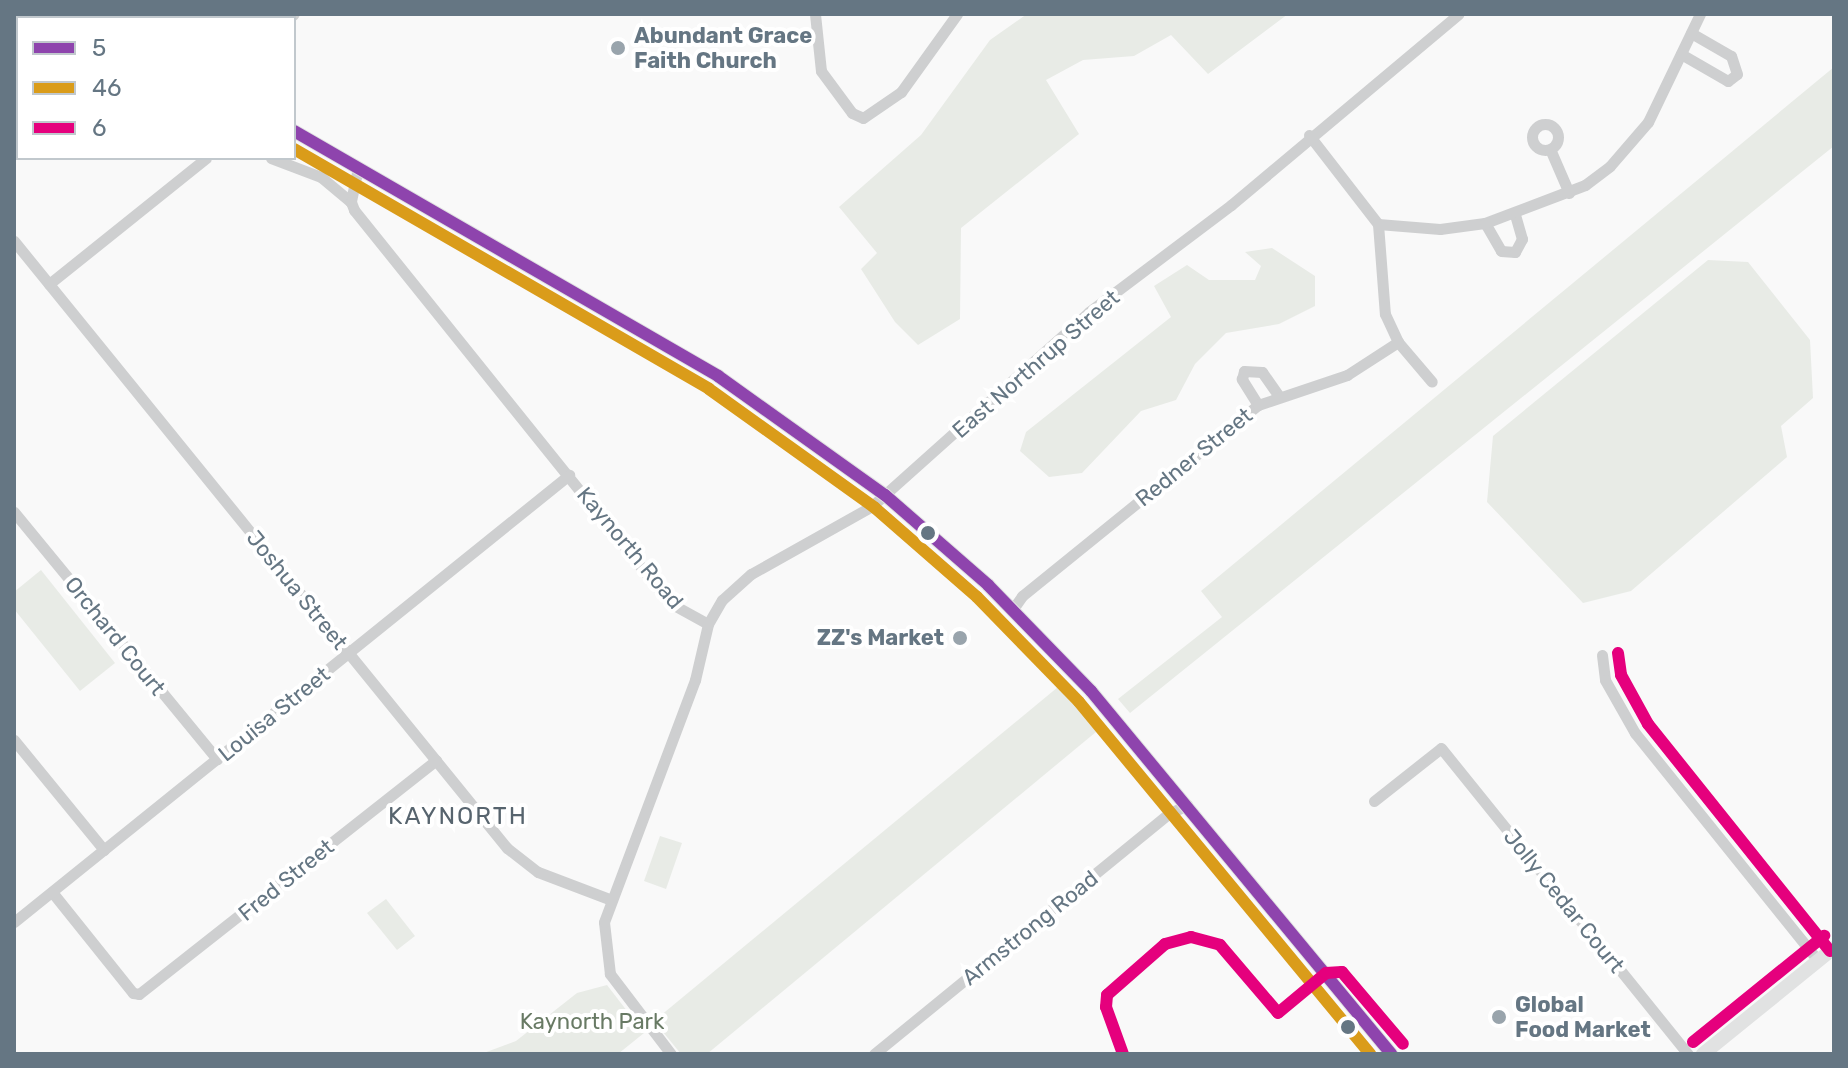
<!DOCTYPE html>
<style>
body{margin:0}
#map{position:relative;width:1848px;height:1068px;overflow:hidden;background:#f9f9f9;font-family:Rubik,sans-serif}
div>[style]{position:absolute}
.green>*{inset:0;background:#e8ebe6}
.minor>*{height:11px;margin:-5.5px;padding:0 5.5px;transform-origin:5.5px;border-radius:5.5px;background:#cecfd0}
.minor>.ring{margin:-5.5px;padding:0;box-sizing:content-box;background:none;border:11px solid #cecfd0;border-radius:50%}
.major>*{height:14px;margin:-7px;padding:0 7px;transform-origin:7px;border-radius:7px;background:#e1e2e2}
.bus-1>*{height:12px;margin:-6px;padding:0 6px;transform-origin:6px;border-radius:6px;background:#8e44ad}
.bus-2>*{height:12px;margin:-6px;padding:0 6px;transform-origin:6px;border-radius:6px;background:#da9c1a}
.bus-3>*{height:12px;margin:-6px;padding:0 6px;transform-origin:6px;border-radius:6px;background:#e5007d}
.dots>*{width:22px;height:22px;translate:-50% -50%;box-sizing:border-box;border:4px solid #fff;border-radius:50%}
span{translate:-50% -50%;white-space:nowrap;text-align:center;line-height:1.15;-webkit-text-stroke:8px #fff;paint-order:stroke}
.poi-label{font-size:22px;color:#657683;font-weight:700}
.left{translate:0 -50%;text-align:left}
.right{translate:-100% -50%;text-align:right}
.street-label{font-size:22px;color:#657683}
.park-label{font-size:22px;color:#687a64}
.neighbourhood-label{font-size:24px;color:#57646e;letter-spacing:2px}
.frame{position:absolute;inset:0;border:16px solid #657683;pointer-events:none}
.legend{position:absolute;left:16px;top:16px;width:280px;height:144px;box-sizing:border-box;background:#fff;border:2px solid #c1c8cd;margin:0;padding:10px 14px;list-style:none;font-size:24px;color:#657683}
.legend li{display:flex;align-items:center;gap:16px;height:40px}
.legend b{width:40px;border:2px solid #c1c8cd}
</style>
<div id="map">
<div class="green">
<div style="clip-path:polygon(1027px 14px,1288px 14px,1208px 74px,1171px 35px,1134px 56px,1083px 60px,1046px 80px,1079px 134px,961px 228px,960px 319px,918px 345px,895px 322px,861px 269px,877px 253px,839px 207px,921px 135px,990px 40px)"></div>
<div style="clip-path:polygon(1834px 67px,1834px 146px,1130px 713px,1118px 699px,1222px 617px,1201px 591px)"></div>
<div style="clip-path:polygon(1272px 248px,1315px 276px,1315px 306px,1279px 324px,1226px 333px,1195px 364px,1176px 400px,1141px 411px,1082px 473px,1049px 477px,1020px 451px,1026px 432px,1171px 317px,1154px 286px,1187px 265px,1209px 280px,1255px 280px,1261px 266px,1245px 252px)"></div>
<div style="clip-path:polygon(1708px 260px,1748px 262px,1810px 340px,1813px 398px,1781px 426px,1787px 457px,1631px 591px,1583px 603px,1487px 502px,1493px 436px)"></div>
<div style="clip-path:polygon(41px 570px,115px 663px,80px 691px,14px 609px,14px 592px)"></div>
<div style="clip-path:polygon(1064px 682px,1102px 727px,707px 1054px,681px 1054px,654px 1021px)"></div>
<div style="clip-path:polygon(660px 836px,682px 843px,666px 889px,644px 881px)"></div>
<div style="clip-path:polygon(386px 899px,415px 936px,397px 950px,367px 913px)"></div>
<div style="clip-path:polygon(607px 985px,644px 1033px,618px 1054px,481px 1054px,516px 1041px,577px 993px)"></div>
</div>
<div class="minor">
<div style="left:194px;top:14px;width:6px;rotate:45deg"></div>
<div style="left:815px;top:14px;width:57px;rotate:84deg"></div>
<div style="left:821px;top:71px;width:52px;rotate:53.6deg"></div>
<div style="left:852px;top:113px;width:12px;rotate:24deg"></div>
<div style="left:863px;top:118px;width:46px;rotate:-34.4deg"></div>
<div style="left:901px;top:92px;width:96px;rotate:-54.3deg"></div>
<div style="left:289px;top:18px;width:6px;rotate:-39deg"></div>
<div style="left:1681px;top:54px;width:54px;rotate:29.9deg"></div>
<div style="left:1728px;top:81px;width:11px;rotate:-38deg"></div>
<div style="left:1737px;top:74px;width:19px;rotate:-108deg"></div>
<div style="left:1731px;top:56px;width:46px;rotate:-150.1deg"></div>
<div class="ring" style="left:1532px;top:124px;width:15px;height:15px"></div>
<div style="left:1309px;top:135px;width:113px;rotate:52.2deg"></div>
<div style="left:1378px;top:224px;width:90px;rotate:85.6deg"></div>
<div style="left:1385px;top:314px;width:31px;rotate:65deg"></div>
<div style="left:1398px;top:342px;width:52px;rotate:49.6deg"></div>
<div style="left:1550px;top:149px;width:48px;rotate:66.6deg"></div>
<div style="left:271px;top:158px;width:53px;rotate:20.8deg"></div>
<div style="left:321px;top:177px;width:39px;rotate:40deg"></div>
<div style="left:358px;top:168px;width:35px;rotate:102deg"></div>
<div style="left:351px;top:202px;width:9px;rotate:69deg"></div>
<div style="left:354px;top:210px;width:504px;rotate:51.2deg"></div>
<div style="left:670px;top:603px;width:43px;rotate:28.9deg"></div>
<div style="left:1485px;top:223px;width:32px;rotate:60deg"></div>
<div style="left:1501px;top:251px;width:14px;rotate:4deg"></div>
<div style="left:1515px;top:252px;width:15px;rotate:-62deg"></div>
<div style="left:1522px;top:239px;width:25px;rotate:-106deg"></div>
<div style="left:1378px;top:224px;width:62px;rotate:4.6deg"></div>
<div style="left:1440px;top:229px;width:45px;rotate:-7.6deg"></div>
<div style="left:1485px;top:223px;width:107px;rotate:-20.8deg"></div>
<div style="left:1585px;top:185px;width:31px;rotate:-37deg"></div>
<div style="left:1610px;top:166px;width:58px;rotate:-49.2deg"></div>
<div style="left:1648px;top:122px;width:120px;rotate:-64.3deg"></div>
<div style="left:14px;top:241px;width:782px;rotate:50.92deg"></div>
<div style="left:507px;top:848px;width:39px;rotate:38deg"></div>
<div style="left:538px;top:872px;width:76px;rotate:20.8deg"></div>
<div style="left:49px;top:284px;width:201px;rotate:-38.7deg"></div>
<div style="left:1258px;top:405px;width:31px;rotate:-122deg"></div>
<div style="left:1242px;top:379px;width:8px;rotate:-76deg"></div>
<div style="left:1244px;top:371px;width:18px;rotate:3deg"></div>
<div style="left:1262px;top:372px;width:29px;rotate:55deg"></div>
<div style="left:14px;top:512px;width:320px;rotate:50.6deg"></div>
<div style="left:1013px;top:609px;width:16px;rotate:-55deg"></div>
<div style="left:1022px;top:596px;width:304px;rotate:-39deg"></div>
<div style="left:1258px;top:405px;width:94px;rotate:-18.6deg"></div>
<div style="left:1347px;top:375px;width:61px;rotate:-32.9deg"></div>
<div style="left:1602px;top:655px;width:25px;rotate:83deg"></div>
<div style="left:1605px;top:680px;width:61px;rotate:60.5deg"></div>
<div style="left:1635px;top:733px;width:292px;rotate:51.2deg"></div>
<div style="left:14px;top:740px;width:142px;rotate:50.7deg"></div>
<div style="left:1374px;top:801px;width:85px;rotate:-38.3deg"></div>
<div style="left:1441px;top:748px;width:393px;rotate:51.1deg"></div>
<div style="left:52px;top:892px;width:129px;rotate:51.3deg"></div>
<div style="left:133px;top:993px;width:6px;rotate:9deg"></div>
<div style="left:139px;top:994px;width:378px;rotate:-38.2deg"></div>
<div style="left:14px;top:922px;width:713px;rotate:-38.85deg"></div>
<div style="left:671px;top:1054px;width:101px;rotate:-127.3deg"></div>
<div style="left:610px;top:974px;width:52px;rotate:-96.6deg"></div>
<div style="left:604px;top:922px;width:259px;rotate:-69.4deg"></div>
<div style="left:695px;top:680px;width:57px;rotate:-76.9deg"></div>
<div style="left:708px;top:624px;width:28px;rotate:-60deg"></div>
<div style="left:722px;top:600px;width:39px;rotate:-42deg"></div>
<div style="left:751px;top:574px;width:139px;rotate:-29.3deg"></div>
<div style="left:872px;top:506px;width:291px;rotate:-41.8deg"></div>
<div style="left:1089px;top:312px;width:178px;rotate:-37deg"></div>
<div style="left:1231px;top:205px;width:297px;rotate:-40deg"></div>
<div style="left:874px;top:1054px;width:382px;rotate:-39.2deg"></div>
<div style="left:1170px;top:813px;width:19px;rotate:-25deg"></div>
</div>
<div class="major">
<div style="left:89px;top:14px;width:8px;rotate:30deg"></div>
<div style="left:294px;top:131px;width:490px;rotate:30deg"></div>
<div style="left:718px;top:376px;width:205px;rotate:35.5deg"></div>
<div style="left:885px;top:495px;width:137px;rotate:41.1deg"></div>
<div style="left:988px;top:585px;width:148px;rotate:45.8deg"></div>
<div style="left:1091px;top:691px;width:471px;rotate:50.4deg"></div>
<div style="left:1703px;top:1054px;width:169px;rotate:-39deg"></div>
</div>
<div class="bus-1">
<div style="left:294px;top:131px;width:490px;rotate:30deg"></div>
<div style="left:718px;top:376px;width:205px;rotate:35.5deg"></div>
<div style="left:885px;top:495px;width:137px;rotate:41.1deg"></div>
<div style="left:988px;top:585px;width:148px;rotate:45.8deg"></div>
<div style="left:1091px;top:691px;width:471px;rotate:50.4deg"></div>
</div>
<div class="bus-2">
<div style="left:294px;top:149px;width:479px;rotate:30deg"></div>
<div style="left:709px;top:389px;width:204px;rotate:35.6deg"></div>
<div style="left:875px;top:508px;width:135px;rotate:41.1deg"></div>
<div style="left:977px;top:597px;width:146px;rotate:45.8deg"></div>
<div style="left:1079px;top:702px;width:457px;rotate:50.4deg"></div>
</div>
<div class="bus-3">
<div style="left:1618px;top:653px;width:22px;rotate:82deg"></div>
<div style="left:1621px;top:675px;width:56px;rotate:61.1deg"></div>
<div style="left:1648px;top:724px;width:291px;rotate:51.3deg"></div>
<div style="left:1693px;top:1042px;width:169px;rotate:-39deg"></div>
<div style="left:1123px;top:1054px;width:50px;rotate:-109.9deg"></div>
<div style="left:1106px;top:1007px;width:12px;rotate:-85deg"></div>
<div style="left:1107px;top:995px;width:77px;rotate:-41.3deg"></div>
<div style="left:1165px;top:944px;width:27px;rotate:-15deg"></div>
<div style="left:1191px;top:937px;width:30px;rotate:15deg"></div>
<div style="left:1220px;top:945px;width:89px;rotate:49.5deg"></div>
<div style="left:1278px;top:1013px;width:62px;rotate:-39.8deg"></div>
<div style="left:1326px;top:973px;width:16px;rotate:-4deg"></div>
<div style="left:1342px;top:972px;width:94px;rotate:49.7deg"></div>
</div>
<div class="dots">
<div style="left:618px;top:48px;background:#99a4ac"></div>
<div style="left:928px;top:533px;background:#657683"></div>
<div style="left:960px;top:638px;background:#99a4ac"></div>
<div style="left:1499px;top:1017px;background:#99a4ac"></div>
<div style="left:1348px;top:1027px;background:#657683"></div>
</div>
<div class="poi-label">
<span class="left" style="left:634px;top:48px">Abundant Grace<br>Faith Church</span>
<span class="right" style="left:944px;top:638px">ZZ's Market</span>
<span class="left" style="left:1515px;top:1017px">Global<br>Food Market</span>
</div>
<div class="street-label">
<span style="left:1036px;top:364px;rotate:-41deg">East Northrup Street</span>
<span style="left:1194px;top:457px;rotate:-39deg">Redner Street</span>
<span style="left:630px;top:548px;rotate:50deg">Kaynorth Road</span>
<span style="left:297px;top:590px;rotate:51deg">Joshua Street</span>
<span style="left:115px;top:636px;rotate:51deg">Orchard Court</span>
<span style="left:274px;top:714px;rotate:-39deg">Louisa Street</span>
<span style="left:286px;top:880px;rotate:-39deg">Fred Street</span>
<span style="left:1564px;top:901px;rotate:51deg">Jolly Cedar Court</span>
<span style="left:1030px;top:928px;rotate:-39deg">Armstrong Road</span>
</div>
<div class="park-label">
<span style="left:592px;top:1022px">Kaynorth Park</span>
</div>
<div class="neighbourhood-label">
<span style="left:458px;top:817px">KAYNORTH</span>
</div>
<div class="frame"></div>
<ul class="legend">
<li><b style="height:10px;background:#8e44ad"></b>5</li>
<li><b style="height:10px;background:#da9c1a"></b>46</li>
<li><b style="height:10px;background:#e5007d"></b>6</li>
</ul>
</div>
